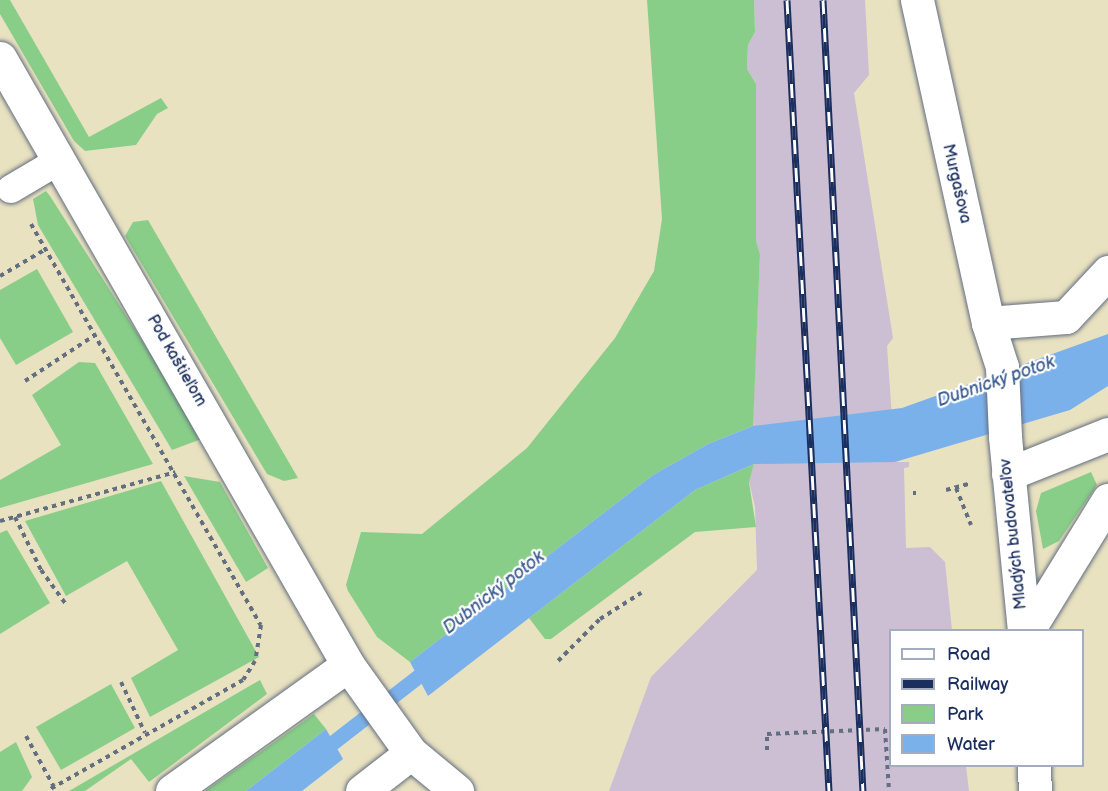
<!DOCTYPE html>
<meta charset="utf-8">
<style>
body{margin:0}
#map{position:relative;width:1108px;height:791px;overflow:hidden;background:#e9e2c0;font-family:"Balsamiq Sans",sans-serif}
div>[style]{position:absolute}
.industrial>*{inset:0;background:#ccbed3}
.green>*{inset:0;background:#89ce88}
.water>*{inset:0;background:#7bb1ea}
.stream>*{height:15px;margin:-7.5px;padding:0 7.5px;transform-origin:7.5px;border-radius:7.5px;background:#7bb1ea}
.path>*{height:4px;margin-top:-2px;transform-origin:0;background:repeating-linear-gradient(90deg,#636e80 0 4.5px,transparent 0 9px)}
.roads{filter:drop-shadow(0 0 2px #636e80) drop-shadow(0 0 2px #636e80)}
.lane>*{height:28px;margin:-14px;padding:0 14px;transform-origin:14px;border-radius:14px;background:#fff}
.street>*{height:33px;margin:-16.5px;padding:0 16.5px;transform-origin:16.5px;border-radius:16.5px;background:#fff}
.rail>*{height:7px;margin-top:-3.5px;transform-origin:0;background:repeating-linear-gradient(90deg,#fff 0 14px,#1b2f5e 0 28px);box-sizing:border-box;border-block:2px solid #1b2f5e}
span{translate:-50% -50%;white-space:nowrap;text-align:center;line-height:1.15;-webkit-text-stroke:4.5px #fff;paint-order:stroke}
.street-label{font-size:16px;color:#1b2f5e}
.water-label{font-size:18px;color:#3d5c8f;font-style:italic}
.legend{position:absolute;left:889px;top:629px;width:195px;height:138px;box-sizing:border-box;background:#fff;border:2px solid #a4acbf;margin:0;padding:8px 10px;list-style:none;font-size:18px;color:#1b2f5e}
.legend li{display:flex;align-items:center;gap:12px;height:30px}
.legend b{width:30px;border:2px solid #a4acbf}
</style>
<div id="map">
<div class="industrial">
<div style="clip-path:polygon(754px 0,865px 0,869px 75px,854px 93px,893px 338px,887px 346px,895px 462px,909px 462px,909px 467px,904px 468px,906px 548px,930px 547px,945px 562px,952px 630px,890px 630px,890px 766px,966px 766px,969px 791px,609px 791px,651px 677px,757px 570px,755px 507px,749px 481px,754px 464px,753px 413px,760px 254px,756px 241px,756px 84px,747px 69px,748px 45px,755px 32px)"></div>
</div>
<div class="green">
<div style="clip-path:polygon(0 0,10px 0,89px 137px,161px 98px,168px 108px,157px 114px,136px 145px,85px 151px,74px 141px,0 14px)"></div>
<div style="clip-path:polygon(647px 0,754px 0,755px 32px,748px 45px,747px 69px,756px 84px,756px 241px,760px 254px,753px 426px,708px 444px,653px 475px,410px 662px,377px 637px,348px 591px,346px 585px,361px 532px,422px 534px,527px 448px,615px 338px,654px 271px,662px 219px)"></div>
<div style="clip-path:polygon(46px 191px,50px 196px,204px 438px,172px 450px,38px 225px,33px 199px)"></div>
<div style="clip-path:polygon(148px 220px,298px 478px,284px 481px,267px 474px,125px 236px,133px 222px)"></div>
<div style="clip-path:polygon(37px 269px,73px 332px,16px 365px,0 338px,0 290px)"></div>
<div style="clip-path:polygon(79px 362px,95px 363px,153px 464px,0 508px,0 480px,61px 445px,32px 395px)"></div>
<div style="clip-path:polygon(754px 464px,749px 482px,756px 527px,695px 532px,551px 639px,545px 639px,529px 618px,695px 490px)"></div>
<div style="clip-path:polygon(1091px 472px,1097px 485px,1059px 541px,1043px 549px,1036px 511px,1041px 493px)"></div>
<div style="clip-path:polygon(184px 476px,220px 482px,268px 568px,246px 582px)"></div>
<div style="clip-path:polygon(161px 481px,259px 657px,150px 717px,131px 678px,178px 650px,127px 561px,66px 596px,25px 521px)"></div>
<div style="clip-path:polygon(7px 530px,50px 603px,0 634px,0 533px)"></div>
<div style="clip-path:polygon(260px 680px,267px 694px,149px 782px,131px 759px,85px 791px,69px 791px)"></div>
<div style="clip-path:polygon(111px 684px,135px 728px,61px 770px,36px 727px)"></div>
<div style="clip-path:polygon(314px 714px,326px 729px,246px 791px,205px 791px)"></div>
<div style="clip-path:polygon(16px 742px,32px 777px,22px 791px,0 791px,0 752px)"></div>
</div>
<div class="water">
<div style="clip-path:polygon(1108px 334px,1108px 386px,1070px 410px,895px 462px,754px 464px,695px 490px,428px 696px,410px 662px,653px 475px,708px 444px,753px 426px,902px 408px)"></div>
<div style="clip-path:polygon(326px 729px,343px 759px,302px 791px,246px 791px)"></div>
</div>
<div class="stream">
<div style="left:318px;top:754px;width:147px;rotate:-37.8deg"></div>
</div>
<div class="path">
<div style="left:31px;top:224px;width:462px;rotate:60.2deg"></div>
<div style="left:261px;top:625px;width:36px;rotate:99deg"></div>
<div style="left:255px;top:661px;width:22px;rotate:122deg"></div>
<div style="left:243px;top:680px;width:225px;rotate:150.5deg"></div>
<div style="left:0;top:276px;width:53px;rotate:-30.4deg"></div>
<div style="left:25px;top:381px;width:84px;rotate:-33.3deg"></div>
<div style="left:956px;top:488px;width:40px;rotate:68deg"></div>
<div style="left:946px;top:490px;width:23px;rotate:-15deg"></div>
<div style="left:913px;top:493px;width:3px"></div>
<div style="left:15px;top:517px;width:59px;rotate:63.9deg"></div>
<div style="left:41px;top:570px;width:41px;rotate:54deg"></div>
<div style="left:0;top:521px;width:182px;rotate:-15.6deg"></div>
<div style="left:558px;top:661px;width:59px;rotate:-45deg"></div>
<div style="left:600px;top:619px;width:49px;rotate:-32.4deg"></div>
<div style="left:121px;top:682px;width:56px;rotate:64.8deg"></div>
<div style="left:26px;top:736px;width:58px;rotate:61.2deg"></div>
<div style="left:767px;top:750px;width:16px;rotate:-90deg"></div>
<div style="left:767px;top:734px;width:118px;rotate:-2.4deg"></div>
<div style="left:885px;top:729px;width:62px;rotate:86.3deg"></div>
</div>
<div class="roads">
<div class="lane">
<div style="left:11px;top:189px;width:57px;rotate:-30.6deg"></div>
</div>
<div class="street">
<div style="left:917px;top:0;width:331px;rotate:77.6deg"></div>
<div style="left:988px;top:323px;width:46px;rotate:72.3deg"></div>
<div style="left:1002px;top:367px;width:70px;rotate:87.5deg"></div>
<div style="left:1005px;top:437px;width:194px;rotate:84.4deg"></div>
<div style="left:0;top:58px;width:700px;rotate:60.17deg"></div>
<div style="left:348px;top:665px;width:108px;rotate:54.4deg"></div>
<div style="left:411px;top:753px;width:60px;rotate:39.6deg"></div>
<div style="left:988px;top:323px;width:78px;rotate:-4.4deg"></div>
<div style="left:1066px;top:317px;width:62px;rotate:-47deg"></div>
<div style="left:1008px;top:474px;width:108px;rotate:-21.8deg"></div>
<div style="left:1028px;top:630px;width:153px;rotate:-58.4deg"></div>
<div style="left:1034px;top:766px;width:25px;rotate:88deg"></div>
<div style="left:172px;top:791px;width:216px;rotate:-35.6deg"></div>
<div style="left:362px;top:791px;width:62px;rotate:-37.8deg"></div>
</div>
</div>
<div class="rail">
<div style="left:787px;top:0;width:792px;rotate:86.96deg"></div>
<div style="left:823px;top:0;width:792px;rotate:87.11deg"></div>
</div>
<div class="street-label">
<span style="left:956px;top:184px;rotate:77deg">Murgašova</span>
<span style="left:176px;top:361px;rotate:60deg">Pod kaštieľom</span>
<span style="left:1014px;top:534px;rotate:-96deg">Mladých budovateľov</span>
</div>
<div class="water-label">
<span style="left:996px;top:382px;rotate:-19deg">Dubnický potok</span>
<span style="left:494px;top:593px;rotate:-38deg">Dubnický potok</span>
</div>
<ul class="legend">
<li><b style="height:8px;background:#fff"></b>Road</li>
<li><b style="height:8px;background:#1b2f5e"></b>Railway</li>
<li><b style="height:16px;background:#89ce88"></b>Park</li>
<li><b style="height:16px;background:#7bb1ea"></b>Water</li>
</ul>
</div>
